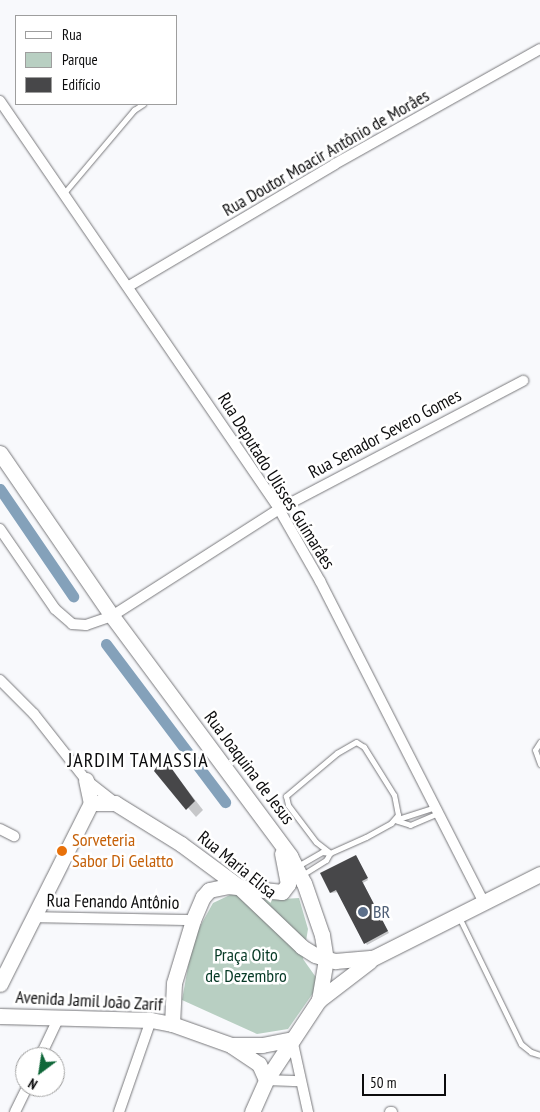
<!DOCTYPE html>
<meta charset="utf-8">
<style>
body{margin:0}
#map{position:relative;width:540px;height:1112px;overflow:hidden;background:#f8f9fc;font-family:"PT Sans Narrow",sans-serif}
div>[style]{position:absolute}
.green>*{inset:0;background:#b8cfc2}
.shadow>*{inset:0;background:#0003}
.canal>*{height:11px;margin:-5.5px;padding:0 5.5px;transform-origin:5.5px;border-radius:5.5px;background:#84a1ba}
.building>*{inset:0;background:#474749}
.roads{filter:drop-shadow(0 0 1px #78787b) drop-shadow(0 0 1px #78787b)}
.lane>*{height:5px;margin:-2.5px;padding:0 2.5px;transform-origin:2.5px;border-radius:2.5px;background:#fff}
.street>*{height:10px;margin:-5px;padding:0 5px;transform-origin:5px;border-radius:5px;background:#fff}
.secondary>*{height:15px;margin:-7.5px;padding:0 7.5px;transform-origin:7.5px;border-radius:7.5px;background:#fff}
.dots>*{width:14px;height:14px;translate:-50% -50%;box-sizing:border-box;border:2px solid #fff;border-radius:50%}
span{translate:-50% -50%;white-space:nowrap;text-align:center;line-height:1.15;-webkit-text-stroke:5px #fff;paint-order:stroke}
.street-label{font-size:18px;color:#0c0c0d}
.food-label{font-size:18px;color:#c56008}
.left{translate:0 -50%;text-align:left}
.service-label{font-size:18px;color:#4e5e75}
.park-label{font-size:18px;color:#063925}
.quarter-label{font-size:20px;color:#0c0c0d;letter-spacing:1px}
.legend{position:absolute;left:15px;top:15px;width:162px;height:90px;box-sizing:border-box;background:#fff;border:1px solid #9e9e9e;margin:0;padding:6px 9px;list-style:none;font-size:15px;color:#0c0c0d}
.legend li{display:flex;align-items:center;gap:10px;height:25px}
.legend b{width:25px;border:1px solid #9e9e9e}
.north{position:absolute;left:15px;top:1047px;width:50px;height:50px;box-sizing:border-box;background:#fff;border:1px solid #9e9e9e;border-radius:50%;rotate:211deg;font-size:14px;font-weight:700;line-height:20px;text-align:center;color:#0c0c0d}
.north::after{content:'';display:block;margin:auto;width:18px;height:22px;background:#0f6739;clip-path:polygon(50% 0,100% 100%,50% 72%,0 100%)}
.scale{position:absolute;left:362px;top:1074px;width:84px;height:22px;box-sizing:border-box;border:2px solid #0c0c0d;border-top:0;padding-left:6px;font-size:15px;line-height:18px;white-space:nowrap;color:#0c0c0d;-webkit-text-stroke:4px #fff;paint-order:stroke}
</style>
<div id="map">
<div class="green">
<div style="clip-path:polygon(232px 894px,267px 900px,299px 898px,308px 929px,303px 959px,320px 983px,288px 1029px,257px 1034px,182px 1000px,193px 939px,213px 903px)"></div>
</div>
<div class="shadow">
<div style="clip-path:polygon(167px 764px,203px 810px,196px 817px,156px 771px)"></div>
<div style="clip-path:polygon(357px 858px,368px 880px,363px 883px,389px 933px,367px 945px,338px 892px,331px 893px,322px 874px)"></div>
</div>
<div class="canal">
<div style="left:0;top:489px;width:130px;rotate:55.7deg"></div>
<div style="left:106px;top:644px;width:198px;rotate:53deg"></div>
</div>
<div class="building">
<div style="clip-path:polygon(167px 762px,195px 801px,186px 810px,154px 771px,159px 763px)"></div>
<div style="clip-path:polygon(356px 855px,368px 878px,362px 881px,388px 931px,364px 944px,336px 890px,330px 893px,320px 873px)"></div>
</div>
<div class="roads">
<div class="lane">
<div style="left:64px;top:193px;width:109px;rotate:-49.9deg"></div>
<div style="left:134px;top:110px;width:11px;rotate:-34deg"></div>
<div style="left:540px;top:742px;width:9px;rotate:122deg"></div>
<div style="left:535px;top:750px;width:15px;rotate:70deg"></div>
<div style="left:395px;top:820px;width:16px;rotate:18deg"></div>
<div style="left:410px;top:825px;width:30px;rotate:-23deg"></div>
<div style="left:395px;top:820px;width:42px;rotate:-18deg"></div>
<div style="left:296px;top:867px;width:30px;rotate:-30deg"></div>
<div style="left:322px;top:852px;width:8px;rotate:7deg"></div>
<div style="left:330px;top:853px;width:39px;rotate:-24deg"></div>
<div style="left:366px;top:837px;width:29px;rotate:-29deg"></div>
<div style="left:391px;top:823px;width:11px;rotate:-49deg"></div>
<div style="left:398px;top:815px;width:20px;rotate:-101deg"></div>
<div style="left:394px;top:795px;width:57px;rotate:-122deg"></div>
<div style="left:364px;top:747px;width:9px;rotate:-148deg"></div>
<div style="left:356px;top:742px;width:22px;rotate:150deg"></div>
<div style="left:337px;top:753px;width:67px;rotate:139.9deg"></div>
<div style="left:286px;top:796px;width:9px;rotate:77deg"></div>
<div style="left:288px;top:805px;width:46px;rotate:52.9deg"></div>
<div style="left:316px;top:842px;width:18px;rotate:38deg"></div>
<div style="left:302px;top:875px;width:28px;rotate:-32deg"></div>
<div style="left:326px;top:860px;width:8px;rotate:-60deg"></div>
<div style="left:459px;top:917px;width:141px;rotate:64deg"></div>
<div style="left:521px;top:1044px;width:13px;rotate:39deg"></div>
<div style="left:531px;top:1052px;width:9px;rotate:18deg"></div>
</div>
<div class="street">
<div style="left:0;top:101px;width:494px;rotate:55.6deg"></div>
<div style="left:279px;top:509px;width:83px;rotate:60.3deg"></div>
<div style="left:320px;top:581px;width:359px;rotate:63deg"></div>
<div style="left:129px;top:286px;width:239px;rotate:-30.6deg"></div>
<div style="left:335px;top:164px;width:235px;rotate:-29.3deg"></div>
<div style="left:0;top:529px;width:97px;rotate:55.5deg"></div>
<div style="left:55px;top:609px;width:23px;rotate:41deg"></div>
<div style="left:72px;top:624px;width:14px;rotate:4deg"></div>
<div style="left:86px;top:625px;width:28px;rotate:-19deg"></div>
<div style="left:112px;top:616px;width:198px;rotate:-32.6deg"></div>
<div style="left:279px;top:509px;width:276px;rotate:-27.7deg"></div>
<div style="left:0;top:680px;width:48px;rotate:45deg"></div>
<div style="left:34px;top:714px;width:84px;rotate:51.8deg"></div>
<div style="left:86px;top:780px;width:37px;rotate:38deg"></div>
<div style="left:0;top:829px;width:16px;rotate:27deg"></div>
<div style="left:33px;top:917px;width:160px;rotate:1.1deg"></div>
<div style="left:292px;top:1039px;width:75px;rotate:77.6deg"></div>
<div style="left:40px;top:1057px;width:44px;rotate:-64.6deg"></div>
<div style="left:266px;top:1080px;width:34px;rotate:2deg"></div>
<div style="left:15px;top:1112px;width:28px;rotate:-64deg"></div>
<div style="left:119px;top:1112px;width:97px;rotate:-70.8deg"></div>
<div style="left:390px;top:1112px;width:2px"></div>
</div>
<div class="secondary">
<div style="left:0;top:453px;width:198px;rotate:55.5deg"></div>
<div style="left:112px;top:616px;width:299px;rotate:53.4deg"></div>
<div style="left:290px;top:856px;width:30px;rotate:63deg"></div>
<div style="left:304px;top:883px;width:55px;rotate:70.9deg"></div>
<div style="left:322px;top:935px;width:24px;rotate:81deg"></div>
<div style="left:326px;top:959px;width:42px;rotate:99.7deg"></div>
<div style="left:86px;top:780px;width:24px;rotate:78deg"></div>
<div style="left:91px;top:803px;width:24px"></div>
<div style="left:115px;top:803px;width:78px;rotate:31.8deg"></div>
<div style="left:181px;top:844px;width:71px;rotate:36.4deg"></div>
<div style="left:238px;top:886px;width:88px;rotate:43.6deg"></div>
<div style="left:302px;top:947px;width:15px;rotate:32deg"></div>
<div style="left:315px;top:955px;width:21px;rotate:17deg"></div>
<div style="left:335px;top:961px;width:38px;rotate:-5deg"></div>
<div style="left:373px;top:958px;width:187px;rotate:-26.7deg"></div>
<div style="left:0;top:984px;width:203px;rotate:-63.3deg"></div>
<div style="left:0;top:1016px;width:151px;rotate:1.5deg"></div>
<div style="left:151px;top:1020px;width:21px;rotate:11deg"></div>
<div style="left:172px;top:1024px;width:63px;rotate:19.6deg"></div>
<div style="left:231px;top:1045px;width:31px"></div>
<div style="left:262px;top:1045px;width:31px;rotate:-11deg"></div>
<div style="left:172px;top:1024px;width:41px;rotate:-87.2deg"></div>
<div style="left:174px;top:983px;width:66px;rotate:-73.2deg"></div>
<div style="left:193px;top:920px;width:25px;rotate:-67deg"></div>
<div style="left:203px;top:897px;width:9px;rotate:-49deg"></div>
<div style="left:209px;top:890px;width:19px;rotate:-12deg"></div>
<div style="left:228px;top:886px;width:54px;rotate:6.3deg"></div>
<div style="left:282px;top:892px;width:10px;rotate:-53deg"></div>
<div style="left:288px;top:884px;width:31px;rotate:-101deg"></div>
<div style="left:232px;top:1046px;width:32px;rotate:34deg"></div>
<div style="left:259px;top:1064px;width:17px;rotate:66deg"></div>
<div style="left:252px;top:1112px;width:35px;rotate:-66deg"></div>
<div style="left:266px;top:1080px;width:96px;rotate:-56.5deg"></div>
<div style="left:319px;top:1000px;width:64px;rotate:-37.4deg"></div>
</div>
</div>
<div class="dots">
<div style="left:62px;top:851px;background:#e8710a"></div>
<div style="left:363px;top:912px;background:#5c6f8a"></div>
</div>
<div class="street-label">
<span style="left:326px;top:153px;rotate:-30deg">Rua Doutor Moacir Antônio de Morâes</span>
<span style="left:385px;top:434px;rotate:-28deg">Rua Senador Severo Gomes</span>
<span style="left:276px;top:481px;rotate:58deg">Rua Deputado Ulisses Guímarâes</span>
<span style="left:249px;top:768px;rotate:53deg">Rua Joaquina de Jesus</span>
<span style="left:237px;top:865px;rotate:39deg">Rua Maria Elisa</span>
<span style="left:113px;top:902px;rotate:1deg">Rua Fenando Antônio</span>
<span style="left:89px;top:1001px;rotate:3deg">Avenida Jamil João Zarif</span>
</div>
<div class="food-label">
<span class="left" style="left:72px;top:851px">Sorveteria<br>Sabor Di Gelatto</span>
</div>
<div class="service-label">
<span class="left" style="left:373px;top:912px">BR</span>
</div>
<div class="park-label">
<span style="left:246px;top:966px">Praça Oito<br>de Dezembro</span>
</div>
<div class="quarter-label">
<span style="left:138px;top:760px">JARDIM TAMASSIA</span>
</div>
<ul class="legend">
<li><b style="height:6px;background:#fff"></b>Rua</li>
<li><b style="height:14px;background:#b8cfc2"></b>Parque</li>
<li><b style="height:14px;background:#474749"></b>Edifício</li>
</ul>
<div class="north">N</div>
<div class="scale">50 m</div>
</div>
